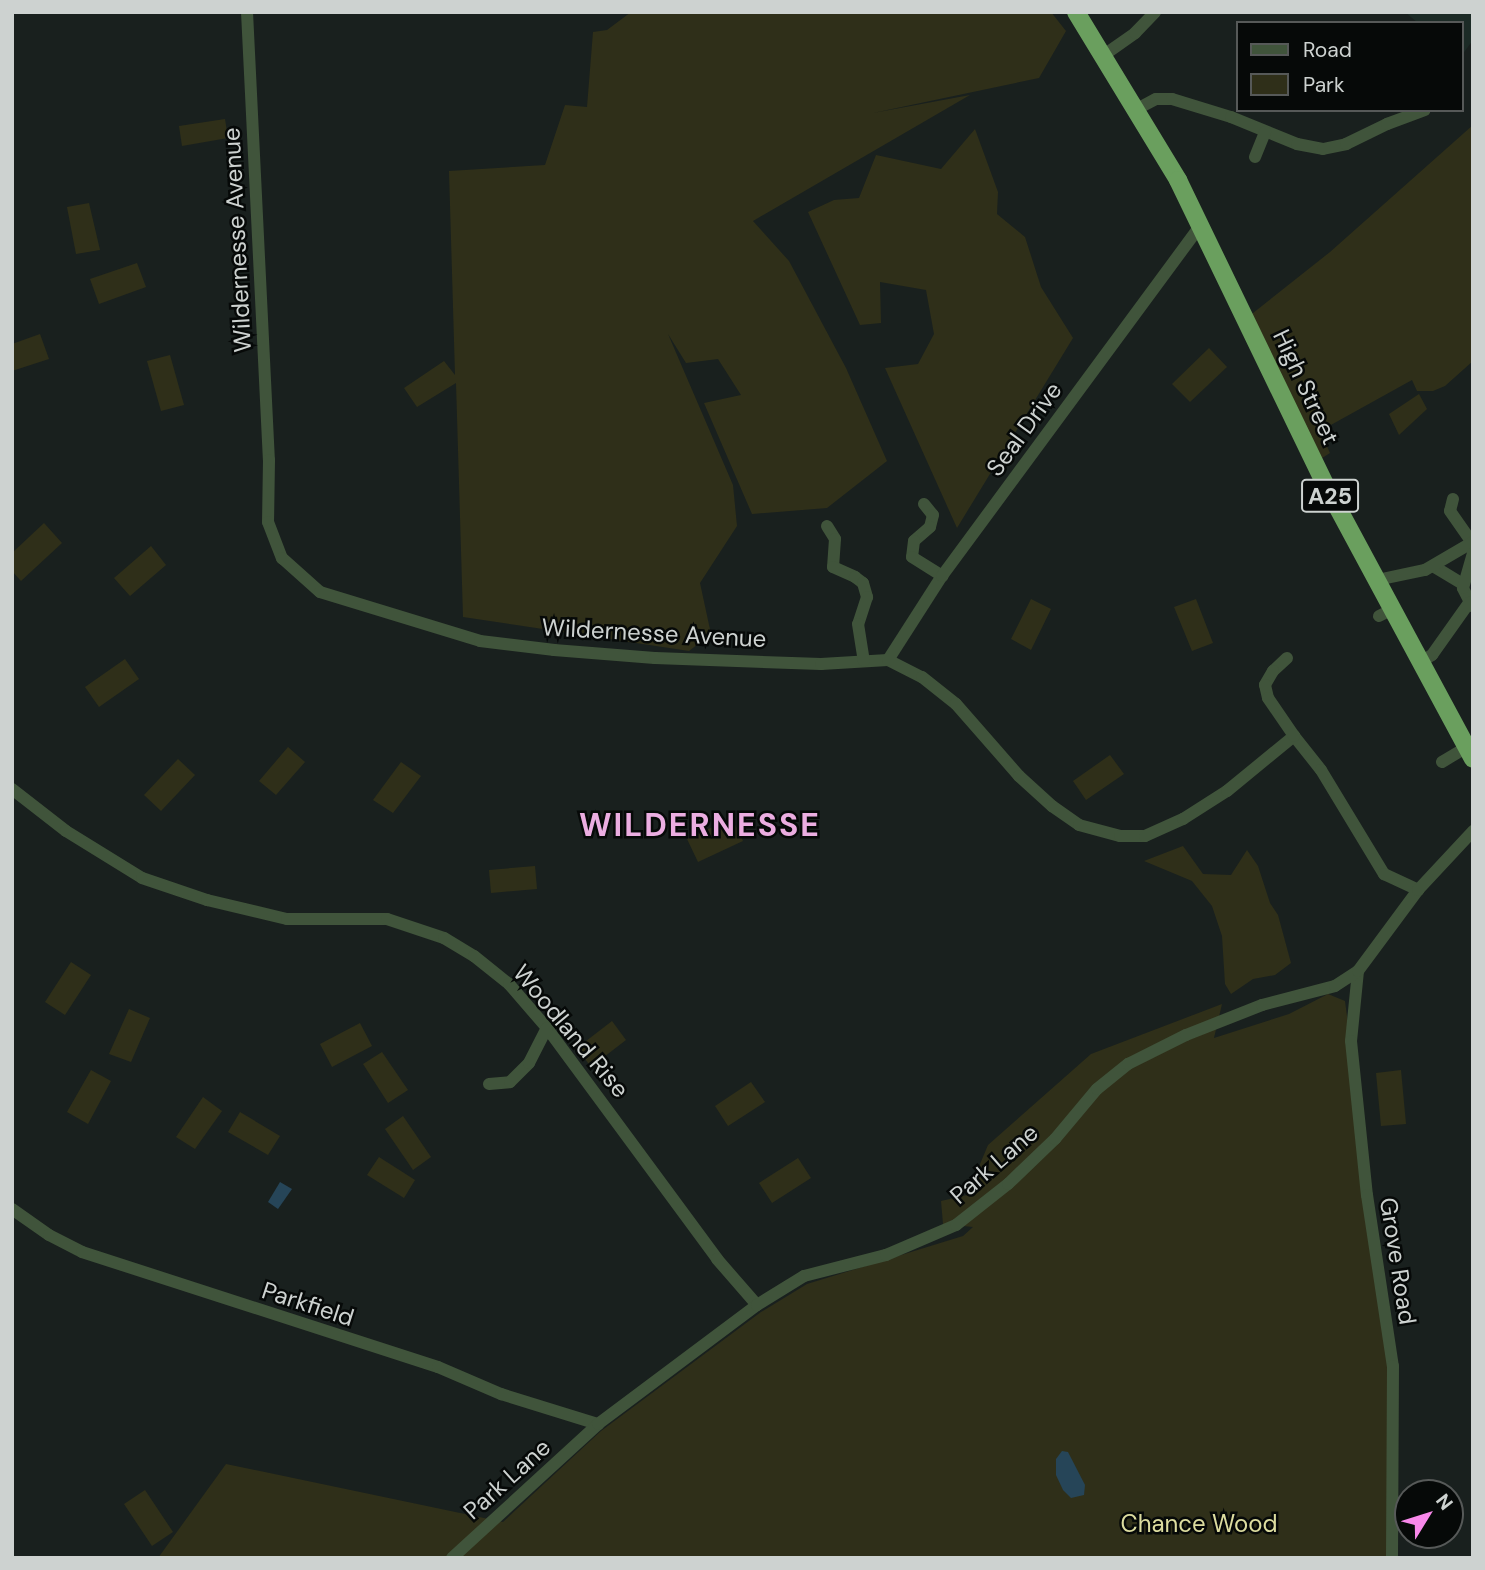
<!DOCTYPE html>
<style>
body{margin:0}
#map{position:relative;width:1485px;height:1570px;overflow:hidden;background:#19201e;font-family:"DM Sans",sans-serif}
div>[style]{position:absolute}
.built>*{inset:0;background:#1c2b26}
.green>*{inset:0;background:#2f2f19}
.water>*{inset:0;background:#264558}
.minor>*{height:12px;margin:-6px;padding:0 6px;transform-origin:6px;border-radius:6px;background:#40543b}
.highway>*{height:18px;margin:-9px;padding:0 9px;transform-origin:9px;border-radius:9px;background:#6a9f5e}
span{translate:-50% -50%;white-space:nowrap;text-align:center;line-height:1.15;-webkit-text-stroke:5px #060908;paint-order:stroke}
.shield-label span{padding:2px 5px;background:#060908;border:2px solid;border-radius:5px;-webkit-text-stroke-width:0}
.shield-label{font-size:23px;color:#cdd2d0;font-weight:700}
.street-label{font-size:24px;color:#cdd2d0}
.park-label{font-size:24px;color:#dcdc9f}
.district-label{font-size:32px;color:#ebade1;font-weight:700;letter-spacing:2px}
.frame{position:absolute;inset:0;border:14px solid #cdd2d0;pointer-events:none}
.legend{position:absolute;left:1236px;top:21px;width:228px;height:91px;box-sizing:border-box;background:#060908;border:2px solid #565958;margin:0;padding:9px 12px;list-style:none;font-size:21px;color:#cdd2d0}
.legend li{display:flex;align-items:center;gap:14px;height:35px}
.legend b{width:35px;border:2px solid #565958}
.north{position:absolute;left:1394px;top:1479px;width:70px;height:70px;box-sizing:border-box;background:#060908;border:2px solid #565958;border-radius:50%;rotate:52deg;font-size:19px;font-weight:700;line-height:28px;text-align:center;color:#cdd2d0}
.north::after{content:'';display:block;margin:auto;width:24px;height:32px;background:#f888ea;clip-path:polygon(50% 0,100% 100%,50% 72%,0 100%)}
</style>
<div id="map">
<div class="built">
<div style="clip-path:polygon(1405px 12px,1473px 12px,1473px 40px,1462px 55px,1462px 23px,1418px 23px)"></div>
</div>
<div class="green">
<div style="clip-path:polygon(631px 12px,1051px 12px,1066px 31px,1039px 78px,873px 113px,970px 95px,753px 221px,789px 261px,846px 368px,887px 461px,827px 508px,752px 514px,704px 403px,741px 395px,718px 359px,686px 363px,668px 334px,733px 485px,737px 526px,700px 583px,711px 634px,689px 651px,463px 617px,456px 383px,417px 407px,404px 388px,444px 361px,455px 375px,449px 171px,545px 165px,565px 105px,587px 107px,593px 32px,607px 30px)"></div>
<div style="clip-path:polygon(225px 119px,228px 138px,182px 146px,179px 126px)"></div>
<div style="clip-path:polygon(1473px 125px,1473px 361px,1445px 386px,1433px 391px,1417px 391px,1412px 380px,1320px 431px,1330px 453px,1319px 460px,1248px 317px,1330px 252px)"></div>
<div style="clip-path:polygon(975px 129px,998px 192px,997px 214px,1025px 237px,1041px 287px,1073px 338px,957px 528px,885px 368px,918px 364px,934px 334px,926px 290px,880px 282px,881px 323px,860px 325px,808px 212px,834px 200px,859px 198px,876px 155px,941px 169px)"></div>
<div style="clip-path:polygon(89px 203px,100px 250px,76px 254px,67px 207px)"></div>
<div style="clip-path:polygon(137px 263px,146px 287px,99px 304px,90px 279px)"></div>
<div style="clip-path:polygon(40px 334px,49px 359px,12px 371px,12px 344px)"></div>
<div style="clip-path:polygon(1209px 348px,1227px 367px,1190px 402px,1172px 384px)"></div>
<div style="clip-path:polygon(170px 355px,184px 405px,161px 411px,147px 361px)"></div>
<div style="clip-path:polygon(1419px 394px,1427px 409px,1399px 435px,1389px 414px)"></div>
<div style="clip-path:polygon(44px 523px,62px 543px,21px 581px,12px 571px,12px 553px)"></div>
<div style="clip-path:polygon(151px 546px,166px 565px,130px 596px,114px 578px)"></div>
<div style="clip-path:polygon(1031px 599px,1051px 609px,1031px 650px,1011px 639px)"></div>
<div style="clip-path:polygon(1196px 599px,1213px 643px,1192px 651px,1174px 607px)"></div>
<div style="clip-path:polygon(125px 659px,139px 679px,99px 707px,85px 687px)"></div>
<div style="clip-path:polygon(288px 747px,305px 762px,276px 795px,259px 781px)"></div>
<div style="clip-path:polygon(1110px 755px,1124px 774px,1086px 800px,1073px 781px)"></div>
<div style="clip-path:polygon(178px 759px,195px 775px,161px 811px,144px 795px)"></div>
<div style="clip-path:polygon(401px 762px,421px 776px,393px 813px,373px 800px)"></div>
<div style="clip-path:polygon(732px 818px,743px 841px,698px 862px,687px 839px)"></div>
<div style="clip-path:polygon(1183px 846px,1203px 874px,1231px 875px,1247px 850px,1258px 866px,1270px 903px,1278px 915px,1291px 963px,1275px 975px,1253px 979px,1231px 994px,1225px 984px,1222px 936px,1212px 906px,1192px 881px,1144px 861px)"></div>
<div style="clip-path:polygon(535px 866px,537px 889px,491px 893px,489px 870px)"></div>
<div style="clip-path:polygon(71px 962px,91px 975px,65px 1015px,45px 1002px)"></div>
<div style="clip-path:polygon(1328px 994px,1345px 1001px,1393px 1366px,1391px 1558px,158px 1558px,226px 1464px,503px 1522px,601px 1431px,761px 1312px,807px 1284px,963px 1236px,973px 1227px,943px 1224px,941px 1201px,967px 1195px,988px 1145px,1091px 1054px,1222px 1004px,1214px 1038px,1289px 1014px)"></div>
<div style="clip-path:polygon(129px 1009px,150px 1018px,131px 1062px,109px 1054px)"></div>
<div style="clip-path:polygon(612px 1021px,626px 1040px,591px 1067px,577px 1048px)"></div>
<div style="clip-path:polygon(360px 1023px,372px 1046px,332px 1067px,320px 1044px)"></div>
<div style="clip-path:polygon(382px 1052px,408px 1090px,388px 1103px,363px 1064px)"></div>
<div style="clip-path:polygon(91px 1070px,111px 1081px,88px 1124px,67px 1112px)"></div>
<div style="clip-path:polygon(1401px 1070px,1406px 1124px,1381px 1126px,1376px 1073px)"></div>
<div style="clip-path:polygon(751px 1082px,765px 1102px,728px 1126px,715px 1106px)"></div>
<div style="clip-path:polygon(203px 1097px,222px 1111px,195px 1149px,176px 1137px)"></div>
<div style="clip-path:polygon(240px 1112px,280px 1136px,268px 1155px,228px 1132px)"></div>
<div style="clip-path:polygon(403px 1116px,431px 1157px,413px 1170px,385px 1129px)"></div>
<div style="clip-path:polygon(379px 1157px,415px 1180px,404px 1198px,367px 1175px)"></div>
<div style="clip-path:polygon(798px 1158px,811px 1178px,772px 1203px,759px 1183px)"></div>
<div style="clip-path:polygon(145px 1490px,173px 1532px,152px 1546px,124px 1504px)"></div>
</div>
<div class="water">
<div style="clip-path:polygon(280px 1182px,292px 1189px,278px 1209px,268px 1202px)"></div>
<div style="clip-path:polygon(1062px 1451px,1068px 1452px,1085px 1485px,1084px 1495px,1071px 1498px,1063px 1490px,1056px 1475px,1056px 1459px)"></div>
</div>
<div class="minor">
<div style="left:247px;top:12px;width:449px;rotate:87.2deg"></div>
<div style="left:269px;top:460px;width:62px;rotate:90.9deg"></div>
<div style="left:268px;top:522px;width:39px;rotate:69deg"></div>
<div style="left:282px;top:558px;width:51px;rotate:41.8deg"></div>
<div style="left:320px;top:592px;width:167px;rotate:17deg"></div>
<div style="left:480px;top:641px;width:75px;rotate:6.9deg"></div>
<div style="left:554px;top:650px;width:101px;rotate:4.5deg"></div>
<div style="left:655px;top:658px;width:166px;rotate:2.1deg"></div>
<div style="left:821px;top:664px;width:67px;rotate:-3.4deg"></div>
<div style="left:888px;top:660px;width:38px;rotate:27deg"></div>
<div style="left:922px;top:677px;width:43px;rotate:38.5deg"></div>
<div style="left:956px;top:704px;width:96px;rotate:48.8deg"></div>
<div style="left:1019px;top:776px;width:45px;rotate:42.3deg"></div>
<div style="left:1052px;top:806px;width:33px;rotate:35deg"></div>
<div style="left:1079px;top:825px;width:42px;rotate:15deg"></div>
<div style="left:1120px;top:836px;width:25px"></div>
<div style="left:1145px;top:836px;width:42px;rotate:-24.1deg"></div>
<div style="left:1183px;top:819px;width:52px;rotate:-32.5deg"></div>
<div style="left:1227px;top:791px;width:87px;rotate:-39.4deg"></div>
<div style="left:1294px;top:736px;width:43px;rotate:51.5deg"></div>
<div style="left:1321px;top:770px;width:122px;rotate:58.8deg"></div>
<div style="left:1384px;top:874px;width:38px;rotate:25deg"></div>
<div style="left:1104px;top:55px;width:38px;rotate:-35deg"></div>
<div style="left:1135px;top:33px;width:29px;rotate:-46deg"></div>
<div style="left:1137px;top:109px;width:21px;rotate:-28deg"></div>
<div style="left:1156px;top:99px;width:16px"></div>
<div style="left:1172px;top:99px;width:62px;rotate:17deg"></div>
<div style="left:1231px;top:117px;width:71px;rotate:22.2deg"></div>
<div style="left:1297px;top:144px;width:26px;rotate:11deg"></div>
<div style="left:1323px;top:149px;width:24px;rotate:-12deg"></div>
<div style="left:1346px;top:144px;width:46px;rotate:-26deg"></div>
<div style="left:1387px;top:124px;width:40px;rotate:-20.2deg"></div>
<div style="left:1255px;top:157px;width:27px;rotate:-68deg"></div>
<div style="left:1453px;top:499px;width:12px;rotate:104deg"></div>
<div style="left:1450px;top:511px;width:40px;rotate:55.1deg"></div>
<div style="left:924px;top:504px;width:14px;rotate:51deg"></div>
<div style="left:933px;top:515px;width:12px;rotate:104deg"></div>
<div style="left:930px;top:527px;width:21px;rotate:139deg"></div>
<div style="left:914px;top:541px;width:16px;rotate:97deg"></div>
<div style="left:912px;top:557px;width:36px;rotate:32deg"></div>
<div style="left:827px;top:526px;width:15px;rotate:58deg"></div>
<div style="left:835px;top:539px;width:28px;rotate:94deg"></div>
<div style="left:833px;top:567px;width:24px;rotate:24deg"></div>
<div style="left:855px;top:577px;width:10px;rotate:37deg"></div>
<div style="left:863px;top:583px;width:15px;rotate:74deg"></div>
<div style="left:867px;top:597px;width:28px;rotate:108deg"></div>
<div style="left:858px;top:624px;width:37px;rotate:81deg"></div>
<div style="left:1433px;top:566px;width:35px;rotate:31deg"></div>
<div style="left:1377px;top:580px;width:49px;rotate:-11.8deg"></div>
<div style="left:1425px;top:570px;width:56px;rotate:-30.3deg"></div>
<div style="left:1472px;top:606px;width:20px;rotate:-117deg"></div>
<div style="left:1463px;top:588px;width:37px;rotate:-74deg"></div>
<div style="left:1379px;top:616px;width:16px;rotate:-27deg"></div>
<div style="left:1287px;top:658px;width:19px;rotate:137deg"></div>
<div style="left:1273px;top:671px;width:16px;rotate:120deg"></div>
<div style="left:1265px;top:685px;width:13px;rotate:77deg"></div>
<div style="left:1268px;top:698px;width:46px;rotate:55.6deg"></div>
<div style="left:888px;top:660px;width:100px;rotate:-57.3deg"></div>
<div style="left:942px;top:576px;width:435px;rotate:-53.6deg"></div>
<div style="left:1422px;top:661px;width:12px;rotate:-31deg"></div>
<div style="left:1432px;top:655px;width:64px;rotate:-54.6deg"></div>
<div style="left:1442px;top:762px;width:29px;rotate:-31deg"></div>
<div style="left:12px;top:789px;width:68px;rotate:37.9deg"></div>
<div style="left:66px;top:831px;width:89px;rotate:31.7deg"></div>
<div style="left:142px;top:878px;width:69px;rotate:18.7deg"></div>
<div style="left:207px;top:900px;width:82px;rotate:13.4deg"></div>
<div style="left:287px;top:919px;width:100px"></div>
<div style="left:387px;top:919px;width:60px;rotate:18.4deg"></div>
<div style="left:444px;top:938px;width:35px;rotate:31deg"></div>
<div style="left:474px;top:956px;width:45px;rotate:38.7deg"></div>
<div style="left:509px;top:984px;width:58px;rotate:49.2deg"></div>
<div style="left:547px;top:1028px;width:287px;rotate:53.6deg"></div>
<div style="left:717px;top:1259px;width:61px;rotate:49deg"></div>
<div style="left:1358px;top:971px;width:70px;rotate:95.7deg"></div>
<div style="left:1351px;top:1041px;width:155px;rotate:84.1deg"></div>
<div style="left:1367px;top:1195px;width:173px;rotate:81.4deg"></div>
<div style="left:1393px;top:1366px;width:192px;rotate:90.3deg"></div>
<div style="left:489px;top:1084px;width:21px;rotate:-5deg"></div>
<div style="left:510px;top:1082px;width:27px;rotate:-45deg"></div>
<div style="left:529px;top:1063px;width:39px;rotate:-63deg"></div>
<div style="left:12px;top:1209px;width:45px;rotate:35.1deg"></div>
<div style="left:49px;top:1235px;width:37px;rotate:27deg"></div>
<div style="left:82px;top:1252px;width:374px;rotate:17.9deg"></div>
<div style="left:438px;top:1367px;width:69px;rotate:23.2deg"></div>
<div style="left:501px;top:1394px;width:102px;rotate:17.2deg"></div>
<div style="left:452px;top:1558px;width:198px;rotate:-42.5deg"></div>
<div style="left:598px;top:1424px;width:199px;rotate:-36.8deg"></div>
<div style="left:757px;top:1305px;width:55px;rotate:-31.7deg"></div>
<div style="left:804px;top:1276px;width:85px;rotate:-14.4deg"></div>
<div style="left:886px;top:1255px;width:76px;rotate:-23.2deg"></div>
<div style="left:956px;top:1225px;width:66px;rotate:-38.3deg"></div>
<div style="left:1008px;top:1184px;width:65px;rotate:-43.8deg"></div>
<div style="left:1055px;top:1139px;width:65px;rotate:-50deg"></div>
<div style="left:1097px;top:1089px;width:40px;rotate:-39deg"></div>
<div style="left:1128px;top:1064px;width:65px;rotate:-26.6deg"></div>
<div style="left:1186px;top:1035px;width:82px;rotate:-21.5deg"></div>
<div style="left:1262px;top:1005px;width:75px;rotate:-14.6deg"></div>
<div style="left:1335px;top:986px;width:27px;rotate:-33deg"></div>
<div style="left:1358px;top:971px;width:101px;rotate:-53.5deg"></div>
<div style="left:1418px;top:890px;width:81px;rotate:-47deg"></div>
</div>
<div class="highway">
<div style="left:1076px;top:12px;width:197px;rotate:58.7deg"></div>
<div style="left:1178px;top:180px;width:338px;rotate:64.2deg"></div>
<div style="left:1325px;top:484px;width:312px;rotate:61.7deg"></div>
</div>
<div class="shield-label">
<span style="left:1330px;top:496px">A25</span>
</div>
<div class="street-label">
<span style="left:237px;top:240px;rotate:-93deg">Wildernesse Avenue</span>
<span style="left:1306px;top:387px;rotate:65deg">High Street</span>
<span style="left:1024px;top:429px;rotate:-54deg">Seal Drive</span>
<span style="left:654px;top:633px;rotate:3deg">Wildernesse Avenue</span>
<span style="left:571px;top:1031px;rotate:50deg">Woodland Rise</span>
<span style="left:994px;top:1164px;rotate:-41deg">Park Lane</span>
<span style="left:1398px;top:1261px;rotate:81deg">Grove Road</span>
<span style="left:308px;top:1304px;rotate:18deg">Parkfield</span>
<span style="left:507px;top:1479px;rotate:-42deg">Park Lane</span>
</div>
<div class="park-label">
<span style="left:1199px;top:1524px">Chance Wood</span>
</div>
<div class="district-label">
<span style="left:700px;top:825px">WILDERNESSE</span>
</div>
<div class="frame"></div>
<ul class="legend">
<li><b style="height:9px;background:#40543b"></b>Road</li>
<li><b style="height:19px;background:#2f2f19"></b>Park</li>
</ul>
<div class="north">N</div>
</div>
